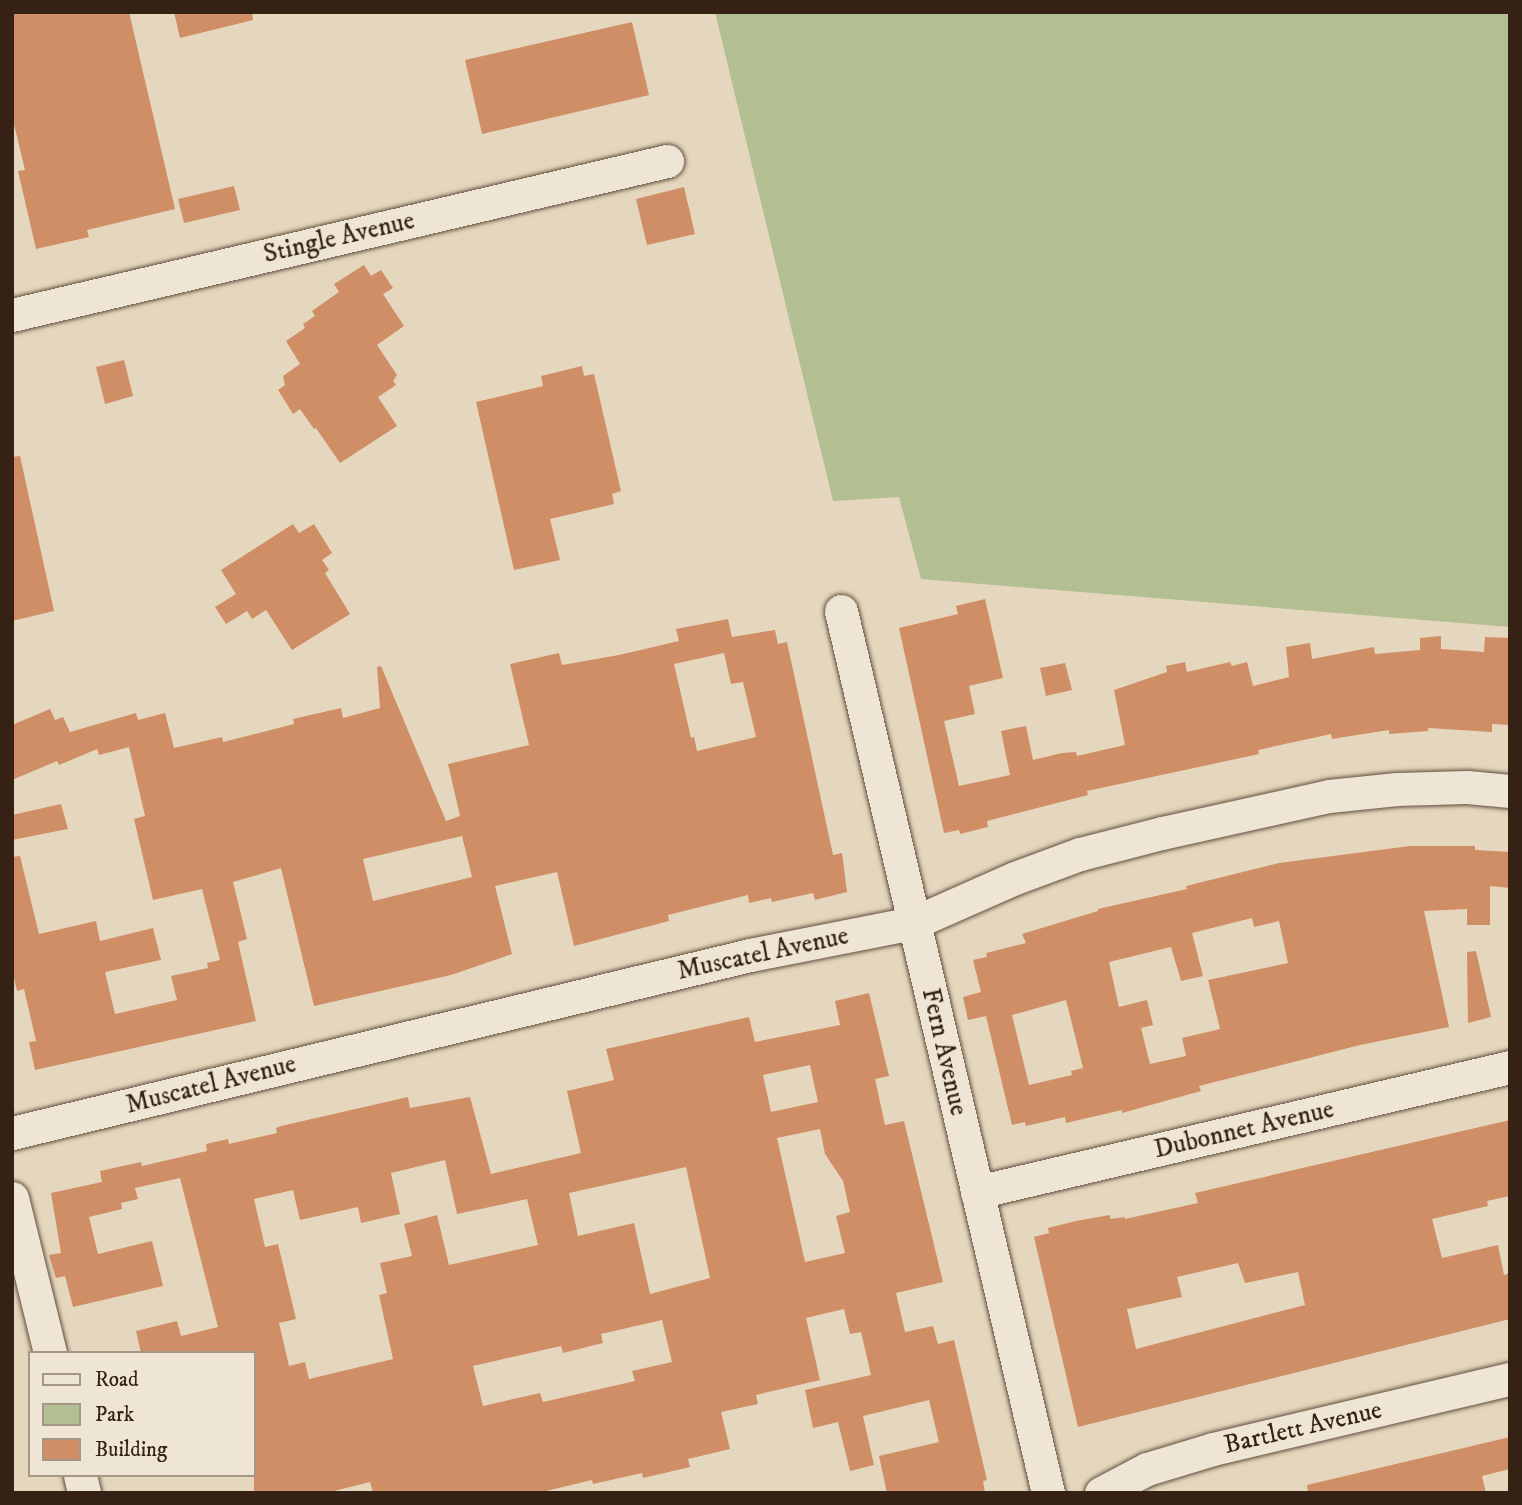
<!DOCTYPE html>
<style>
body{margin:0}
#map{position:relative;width:1522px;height:1505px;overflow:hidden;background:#e5d7bd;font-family:"IM FELL DW Pica",serif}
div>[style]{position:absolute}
.green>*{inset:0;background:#b3be92}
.building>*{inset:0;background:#d08e66}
.roads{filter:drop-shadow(0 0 2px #624e3f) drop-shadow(0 0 2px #624e3f)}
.minor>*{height:33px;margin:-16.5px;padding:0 16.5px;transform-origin:16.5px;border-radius:16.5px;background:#eee5d4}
span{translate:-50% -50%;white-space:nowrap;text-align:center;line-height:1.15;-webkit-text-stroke:5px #eee5d4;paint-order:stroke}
.street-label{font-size:26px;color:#362115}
.frame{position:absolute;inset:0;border:14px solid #362115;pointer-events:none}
.legend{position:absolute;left:28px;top:1351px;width:228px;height:126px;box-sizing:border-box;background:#eee5d4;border:2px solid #a49788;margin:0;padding:9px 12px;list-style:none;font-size:21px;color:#362115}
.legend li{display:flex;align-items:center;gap:14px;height:35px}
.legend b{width:35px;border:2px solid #a49788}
</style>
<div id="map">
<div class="green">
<div style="clip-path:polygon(715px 12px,1510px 12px,1510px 627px,921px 579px,899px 497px,833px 501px)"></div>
</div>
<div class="building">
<div style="clip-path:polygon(12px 12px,129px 12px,175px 209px,87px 230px,89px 237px,36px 249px,18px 171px,25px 170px,12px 116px)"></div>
<div style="clip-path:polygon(174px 12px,252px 12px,253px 20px,180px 38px)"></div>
<div style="clip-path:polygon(632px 22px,649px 95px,482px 134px,465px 60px)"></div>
<div style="clip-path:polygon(234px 186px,240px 210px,184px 223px,178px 199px)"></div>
<div style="clip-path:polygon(684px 187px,695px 234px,647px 245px,636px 199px)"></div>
<div style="clip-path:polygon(364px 265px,371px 276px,381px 270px,393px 288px,383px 294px,404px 326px,377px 345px,397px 375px,393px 381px,396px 385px,378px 397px,397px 426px,340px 463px,316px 428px,314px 429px,300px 409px,293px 414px,278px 390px,285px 385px,283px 376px,300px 364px,286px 341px,305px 328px,303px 324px,315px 316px,312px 311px,339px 292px,334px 284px)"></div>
<div style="clip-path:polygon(124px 360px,133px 396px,105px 404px,96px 367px)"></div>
<div style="clip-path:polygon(582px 366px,584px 376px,594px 374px,621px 491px,612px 494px,614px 504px,550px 519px,560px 560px,514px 570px,476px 402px,543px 386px,541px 376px)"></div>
<div style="clip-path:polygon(20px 456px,54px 611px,12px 621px,12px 457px)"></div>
<div style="clip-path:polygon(293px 524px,299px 533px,314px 524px,332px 553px,322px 560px,329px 570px,325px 573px,350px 614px,292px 650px,266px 610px,252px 619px,247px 611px,226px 624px,215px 607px,236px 594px,221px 570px)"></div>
<div style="clip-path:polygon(985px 599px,1003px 678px,969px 686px,975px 714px,944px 721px,959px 786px,1010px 775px,1001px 731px,1026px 726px,1033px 760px,1062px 753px,1076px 752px,1077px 756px,1125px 745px,1114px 690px,1167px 672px,1166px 666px,1185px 662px,1187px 672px,1230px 662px,1232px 666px,1247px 662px,1253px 686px,1289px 677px,1286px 647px,1310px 643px,1312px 659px,1374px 647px,1375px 654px,1420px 650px,1420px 638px,1441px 636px,1441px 649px,1484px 652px,1485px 637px,1510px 638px,1510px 725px,1492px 724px,1492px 732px,1428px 728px,1428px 731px,1389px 734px,1389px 730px,1332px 739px,1331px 734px,1258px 750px,1259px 754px,1087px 791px,1088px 795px,987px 821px,988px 827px,960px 834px,959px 830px,944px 833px,899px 628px,958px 614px,956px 606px)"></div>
<div style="clip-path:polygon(evenodd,728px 619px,732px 637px,775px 630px,778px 644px,787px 642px,833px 855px,842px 853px,847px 892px,815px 900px,813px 893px,772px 902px,771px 898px,749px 903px,748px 895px,668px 915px,669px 921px,574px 946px,557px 872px,495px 886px,512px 954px,451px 975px,314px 1006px,281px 868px,233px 882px,247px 939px,238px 942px,256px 1021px,35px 1070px,29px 1042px,36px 1041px,24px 989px,17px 991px,12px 970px,12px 857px,20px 856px,39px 934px,96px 921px,100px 941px,153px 928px,161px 960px,105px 972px,115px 1014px,177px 1000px,171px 976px,208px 968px,207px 963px,220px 960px,202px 889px,153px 900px,134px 819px,145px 816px,129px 747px,99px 755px,97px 749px,59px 765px,57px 761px,12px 780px,12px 725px,50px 709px,55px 720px,63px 717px,70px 732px,136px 713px,138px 720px,165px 713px,174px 748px,222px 737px,223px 742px,294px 724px,293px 719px,341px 708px,343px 718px,380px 708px,377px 667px,381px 666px,446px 821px,460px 816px,448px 764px,529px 745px,510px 664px,559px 653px,562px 665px,619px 655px,679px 641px,676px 629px,728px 619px,724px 653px,731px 684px,743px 682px,756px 737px,697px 751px,694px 737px,691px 738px,674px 664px,724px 653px,728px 619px,462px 836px,472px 877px,373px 901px,363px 859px,462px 836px)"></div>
<div style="clip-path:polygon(1065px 663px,1072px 690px,1046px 696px,1040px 668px)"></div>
<div style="clip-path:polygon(61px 804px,68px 829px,12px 840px,12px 815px)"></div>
<div style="clip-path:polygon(evenodd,1410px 846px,1475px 846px,1475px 850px,1510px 852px,1510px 888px,1490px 886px,1490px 925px,1467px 925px,1467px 909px,1424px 911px,1449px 1027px,1360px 1045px,1199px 1086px,1201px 1091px,1122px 1113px,1122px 1110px,1066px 1123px,1065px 1117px,1026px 1126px,1025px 1122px,1012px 1125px,986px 1016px,968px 1020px,963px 997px,981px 992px,973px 960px,987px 957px,986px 953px,1026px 943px,1022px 934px,1098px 911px,1098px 909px,1187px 889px,1186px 886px,1279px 863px,1410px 846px,1252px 918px,1254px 927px,1279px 921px,1288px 963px,1208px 980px,1220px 1029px,1182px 1038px,1186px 1056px,1150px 1064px,1141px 1028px,1153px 1025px,1147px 1000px,1119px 1007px,1109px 962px,1171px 947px,1181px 981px,1203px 976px,1192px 933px,1252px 918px,1410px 846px,1066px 1000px,1083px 1068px,1071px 1071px,1072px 1075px,1029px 1085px,1012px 1015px,1066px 1000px)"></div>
<div style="clip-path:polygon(1476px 951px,1491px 1017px,1468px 1023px,1467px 952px)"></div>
<div style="clip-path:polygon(evenodd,869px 993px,889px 1076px,875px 1079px,885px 1125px,904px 1121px,943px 1282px,896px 1293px,905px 1332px,933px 1326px,938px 1344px,954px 1340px,987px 1480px,983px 1481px,985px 1493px,887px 1493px,879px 1456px,939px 1442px,929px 1400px,863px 1416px,874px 1465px,850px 1471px,838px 1422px,813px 1428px,805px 1390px,871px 1375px,861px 1332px,850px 1334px,844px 1309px,806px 1318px,820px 1380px,756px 1395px,758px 1404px,721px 1412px,730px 1449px,688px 1459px,690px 1467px,643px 1478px,642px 1473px,593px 1484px,592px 1480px,538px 1493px,373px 1493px,370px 1482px,326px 1493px,254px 1493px,254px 1353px,141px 1353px,136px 1331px,177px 1321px,181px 1336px,218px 1327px,180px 1178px,135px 1188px,138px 1199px,121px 1203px,122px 1209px,89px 1217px,98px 1254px,152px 1241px,163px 1286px,73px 1307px,65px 1276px,56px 1278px,53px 1269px,49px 1255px,61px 1253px,51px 1193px,102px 1182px,100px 1171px,141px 1162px,142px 1166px,207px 1151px,206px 1144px,228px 1139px,229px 1144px,277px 1133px,276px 1128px,281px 1126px,408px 1097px,410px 1108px,470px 1097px,491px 1174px,581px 1153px,567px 1091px,614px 1080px,606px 1049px,749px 1017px,755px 1042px,840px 1025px,835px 1001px,869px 993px,810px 1065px,818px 1102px,771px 1112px,763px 1075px,810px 1065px,869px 993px,820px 1129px,825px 1154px,843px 1181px,850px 1212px,836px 1216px,845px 1253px,805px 1262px,777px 1138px,820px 1129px,869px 993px,445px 1160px,457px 1214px,527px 1199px,538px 1245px,449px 1265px,437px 1215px,404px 1224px,412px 1256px,380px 1263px,387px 1293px,379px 1295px,393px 1359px,309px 1379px,305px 1362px,289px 1366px,279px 1323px,296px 1319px,278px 1244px,265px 1247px,254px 1199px,293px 1190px,300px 1220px,358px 1207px,361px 1223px,400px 1214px,391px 1173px,445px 1160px,869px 993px,686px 1167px,710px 1278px,650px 1294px,634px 1223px,578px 1236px,569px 1193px,686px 1167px,869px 993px,662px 1320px,672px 1362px,632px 1371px,635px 1381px,543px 1402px,540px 1393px,483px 1406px,473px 1366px,561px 1346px,563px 1353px,603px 1343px,601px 1334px,662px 1320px)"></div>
<div style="clip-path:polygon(evenodd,1510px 1120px,1510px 1196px,1487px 1201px,1488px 1206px,1432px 1219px,1442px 1258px,1498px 1245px,1504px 1275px,1510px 1273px,1510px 1319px,1078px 1427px,1034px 1237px,1049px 1233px,1048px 1228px,1076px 1221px,1110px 1215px,1110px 1219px,1125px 1217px,1125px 1219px,1198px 1203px,1195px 1193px,1510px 1120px,1238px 1263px,1245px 1283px,1298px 1272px,1305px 1305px,1136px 1349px,1127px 1309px,1182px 1297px,1177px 1277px,1238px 1263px)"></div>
<div style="clip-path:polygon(1510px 1437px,1510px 1469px,1482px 1476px,1486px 1493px,1308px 1493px,1307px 1485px)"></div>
</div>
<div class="roads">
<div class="minor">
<div style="left:12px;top:315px;width:673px;rotate:-13.23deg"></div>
<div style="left:841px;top:611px;width:906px;rotate:76.79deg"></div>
<div style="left:12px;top:1133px;width:759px;rotate:-13.56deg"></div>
<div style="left:750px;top:955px;width:166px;rotate:-11.1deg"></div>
<div style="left:913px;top:923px;width:111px;rotate:-23.8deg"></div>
<div style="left:1015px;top:878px;width:69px;rotate:-20.3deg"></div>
<div style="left:1080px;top:854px;width:85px;rotate:-14.4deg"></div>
<div style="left:1162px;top:833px;width:171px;rotate:-12.5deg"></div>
<div style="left:1329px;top:796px;width:68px;rotate:-5.9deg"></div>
<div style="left:1397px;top:789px;width:70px;rotate:-1.6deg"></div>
<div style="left:1467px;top:787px;width:43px;rotate:5.3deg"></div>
<div style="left:977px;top:1192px;width:547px;rotate:-13.2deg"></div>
<div style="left:12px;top:1198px;width:160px;rotate:76.2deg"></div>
<div style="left:80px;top:1475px;width:18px;rotate:77deg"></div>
<div style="left:1101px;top:1493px;width:52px;rotate:-27.6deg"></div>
<div style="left:1147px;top:1469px;width:69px;rotate:-16.9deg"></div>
<div style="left:1213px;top:1449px;width:305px;rotate:-13.3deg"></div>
</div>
</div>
<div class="street-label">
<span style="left:339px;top:238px;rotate:-13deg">Stingle Avenue</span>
<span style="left:763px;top:954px;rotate:-12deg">Muscatel Avenue</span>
<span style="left:944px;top:1052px;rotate:77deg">Fern Avenue</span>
<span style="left:211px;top:1085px;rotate:-14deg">Muscatel Avenue</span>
<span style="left:1244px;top:1130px;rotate:-13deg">Dubonnet Avenue</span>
<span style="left:1303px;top:1428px;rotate:-13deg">Bartlett Avenue</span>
</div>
<div class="frame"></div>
<ul class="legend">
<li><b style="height:9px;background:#eee5d4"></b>Road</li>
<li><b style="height:19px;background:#b3be92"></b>Park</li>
<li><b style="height:19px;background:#d08e66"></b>Building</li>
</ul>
</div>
